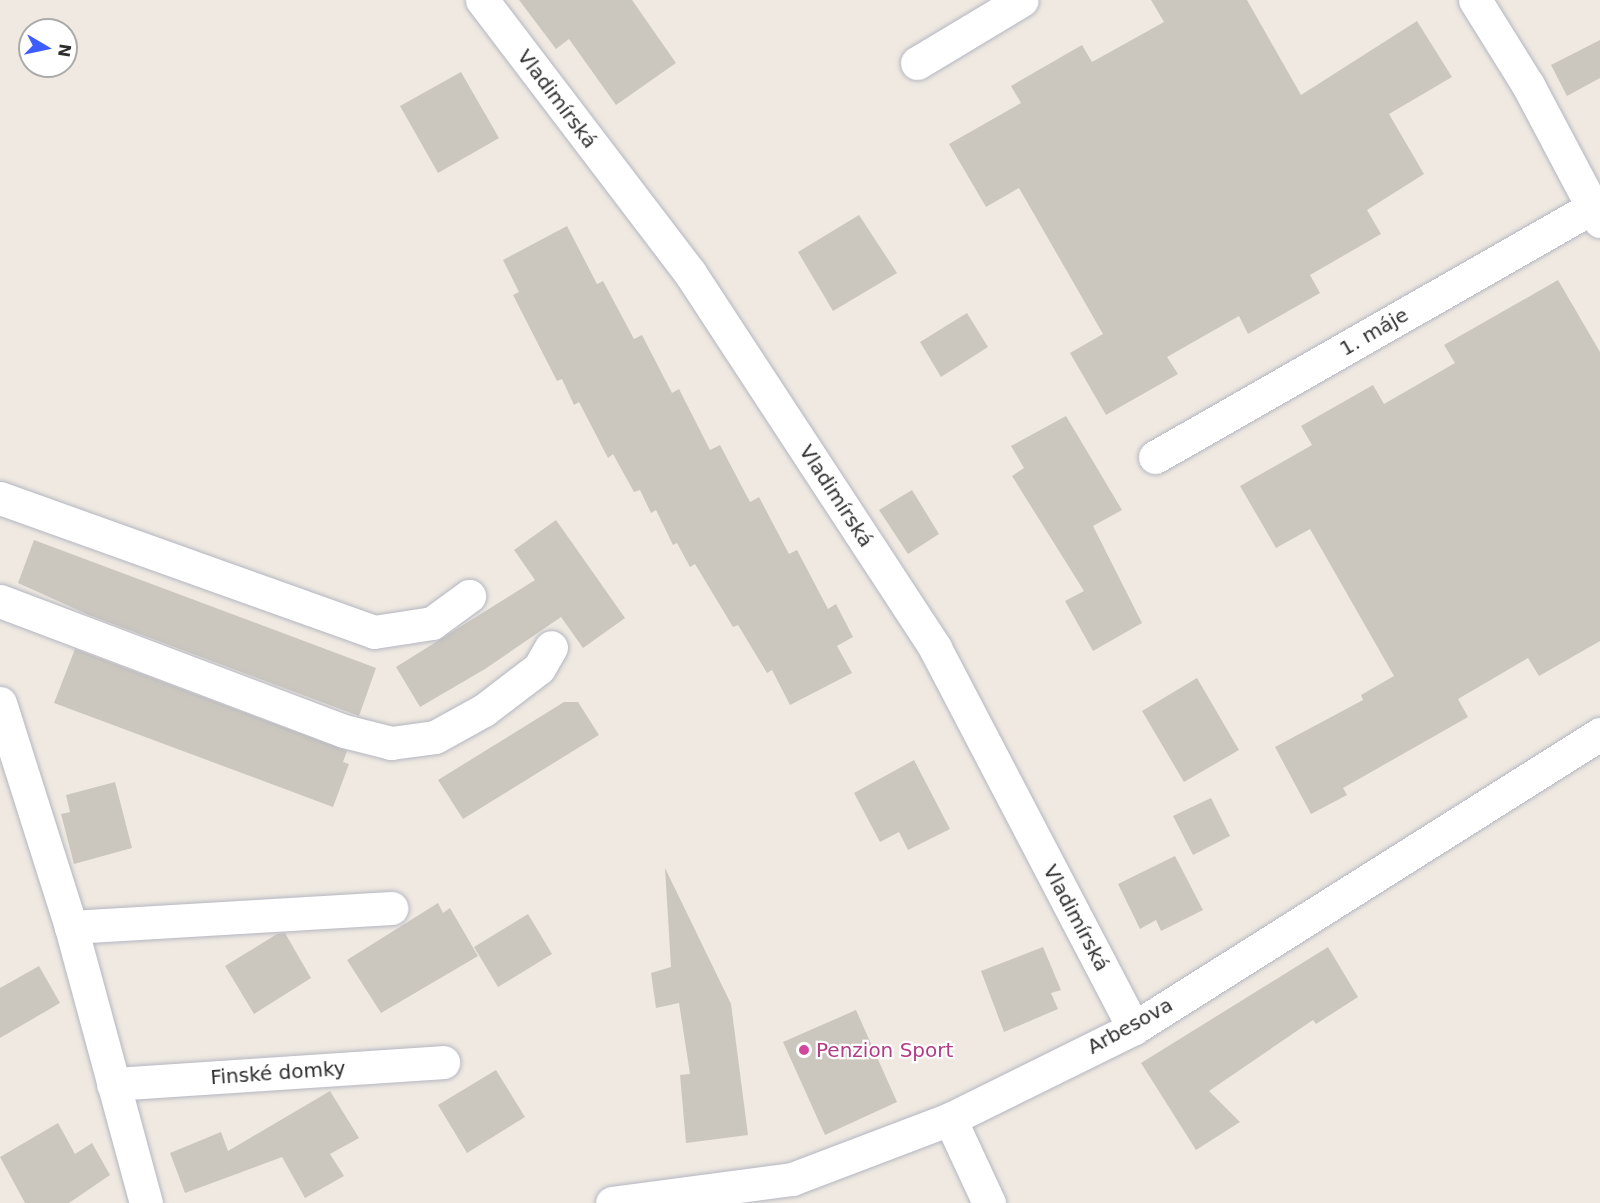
<!DOCTYPE html>
<meta charset="utf-8">
<style>
body{margin:0}
#map{position:relative;width:1600px;height:1203px;overflow:hidden;background:#efe9e1;font-family:"DejaVu Sans",sans-serif}
div>[style]{position:absolute}
.building>*{inset:0;background:#cbc7bf}
.roads{filter:drop-shadow(0 0 2px #b4b6c1) drop-shadow(0 0 2px #b4b6c1)}
.minor>*{height:33px;margin:-16.5px;padding:0 16.5px;transform-origin:16.5px;border-radius:16.5px;background:#fff}
.dots>*{width:16px;height:16px;translate:-50% -50%;box-sizing:border-box;border:3px solid #fff;border-radius:50%}
span{translate:-50% -50%;white-space:nowrap;text-align:center;line-height:1.15;-webkit-text-stroke:4.5px #fff;paint-order:stroke}
.street-label{font-size:20px;color:#2e2e2e}
.hotel-label{font-size:20px;color:#b23c85}
.left{translate:0 -50%;text-align:left}
.north{position:absolute;left:18px;top:18px;width:60px;height:60px;box-sizing:border-box;background:#fff;border:2px solid #ababab;border-radius:50%;rotate:99deg;font-size:16px;font-weight:700;line-height:24px;text-align:center;color:#2e2e2e}
.north::after{content:'';display:block;margin:auto;width:21px;height:27px;background:#3e5dff;clip-path:polygon(50% 0,100% 100%,50% 72%,0 100%)}
</style>
<div id="map">
<div class="building">
<div style="clip-path:polygon(519px 0,632px 0,676px 63px,616px 105px,569px 39px,556px 49px)"></div>
<div style="clip-path:polygon(1151px 0,1247px 0,1301px 95px,1417px 21px,1452px 77px,1389px 114px,1424px 174px,1367px 210px,1381px 234px,1310px 275px,1320px 293px,1248px 334px,1239px 316px,1167px 357px,1178px 374px,1106px 415px,1070px 353px,1103px 334px,1019px 188px,986px 207px,949px 144px,1021px 103px,1011px 86px,1082px 45px,1092px 62px,1164px 22px)"></div>
<div style="clip-path:polygon(1600px 40px,1600px 78px,1567px 96px,1551px 65px)"></div>
<div style="clip-path:polygon(461px 72px,499px 138px,438px 173px,400px 106px)"></div>
<div style="clip-path:polygon(859px 215px,897px 273px,833px 311px,798px 252px)"></div>
<div style="clip-path:polygon(567px 226px,597px 284px,603px 281px,634px 339px,642px 335px,672px 393px,679px 389px,710px 450px,720px 445px,750px 502px,759px 497px,789px 554px,797px 550px,828px 609px,836px 604px,853px 637px,837px 646px,852px 673px,790px 705px,772px 670px,767px 673px,738px 625px,733px 627px,695px 564px,690px 567px,677px 543px,673px 545px,656px 510px,651px 513px,640px 490px,634px 492px,613px 454px,608px 458px,579px 402px,574px 405px,562px 379px,557px 381px,513px 295px,519px 292px,503px 260px)"></div>
<div style="clip-path:polygon(1558px 280px,1600px 352px,1600px 641px,1539px 676px,1528px 658px,1458px 699px,1468px 717px,1343px 788px,1347px 795px,1311px 814px,1275px 747px,1363px 700px,1361px 695px,1394px 676px,1310px 529px,1276px 548px,1240px 486px,1312px 445px,1301px 426px,1373px 385px,1384px 404px,1455px 363px,1444px 345px)"></div>
<div style="clip-path:polygon(967px 313px,988px 347px,941px 377px,920px 342px)"></div>
<div style="clip-path:polygon(1066px 416px,1122px 510px,1093px 526px,1142px 623px,1093px 651px,1065px 601px,1084px 591px,1012px 476px,1024px 468px,1011px 446px)"></div>
<div style="clip-path:polygon(912px 490px,939px 534px,908px 554px,879px 510px)"></div>
<div style="clip-path:polygon(556px 520px,625px 618px,583px 648px,561px 617px,485px 669px,420px 707px,396px 667px,535px 580px,514px 550px)"></div>
<div style="clip-path:polygon(34px 540px,376px 668px,359px 716px,89px 615px,18px 583px)"></div>
<div style="clip-path:polygon(75px 649px,347px 751px,343px 762px,349px 764px,333px 807px,54px 703px)"></div>
<div style="clip-path:polygon(1197px 678px,1239px 750px,1184px 782px,1142px 711px)"></div>
<div style="clip-path:polygon(564px 702px,578px 702px,599px 735px,463px 819px,438px 780px)"></div>
<div style="clip-path:polygon(914px 760px,950px 829px,908px 850px,899px 832px,880px 842px,854px 793px)"></div>
<div style="clip-path:polygon(115px 782px,132px 848px,74px 864px,61px 814px,70px 812px,66px 795px)"></div>
<div style="clip-path:polygon(1211px 798px,1230px 836px,1193px 855px,1173px 816px)"></div>
<div style="clip-path:polygon(1175px 856px,1203px 910px,1161px 931px,1156px 920px,1140px 929px,1118px 884px)"></div>
<div style="clip-path:polygon(665px 868px,731px 1004px,748px 1135px,686px 1143px,680px 1075px,690px 1074px,679px 1003px,656px 1008px,651px 973px,671px 967px)"></div>
<div style="clip-path:polygon(438px 903px,443px 913px,450px 908px,478px 956px,381px 1013px,347px 960px)"></div>
<div style="clip-path:polygon(528px 914px,552px 954px,498px 987px,474px 947px)"></div>
<div style="clip-path:polygon(285px 933px,311px 978px,254px 1014px,225px 966px,277px 934px)"></div>
<div style="clip-path:polygon(1043px 947px,1061px 990px,1051px 993px,1058px 1009px,1004px 1032px,981px 971px)"></div>
<div style="clip-path:polygon(1328px 947px,1358px 997px,1316px 1024px,1313px 1020px,1209px 1091px,1240px 1122px,1196px 1150px,1141px 1063px)"></div>
<div style="clip-path:polygon(39px 966px,60px 1003px,0 1038px,0 988px)"></div>
<div style="clip-path:polygon(856px 1010px,897px 1102px,825px 1135px,783px 1042px)"></div>
<div style="clip-path:polygon(496px 1070px,525px 1117px,467px 1153px,438px 1105px)"></div>
<div style="clip-path:polygon(330px 1091px,359px 1138px,330px 1154px,344px 1176px,305px 1198px,282px 1157px,185px 1193px,170px 1153px,221px 1132px,228px 1151px)"></div>
<div style="clip-path:polygon(58px 1123px,75px 1154px,92px 1143px,110px 1175px,69px 1203px,25px 1203px,0 1157px)"></div>
</div>
<div class="roads">
<div class="minor">
<div style="left:482px;top:0;width:343px;rotate:52.7deg"></div>
<div style="left:690px;top:273px;width:448px;rotate:56.8deg"></div>
<div style="left:935px;top:648px;width:429px;rotate:62.4deg"></div>
<div style="left:1475px;top:0;width:100px;rotate:58.1deg"></div>
<div style="left:1528px;top:85px;width:154px;rotate:62.1deg"></div>
<div style="left:917px;top:63px;width:122px;rotate:-31deg"></div>
<div style="left:1155px;top:457px;width:504px;rotate:-29.72deg"></div>
<div style="left:0;top:498px;width:397px;rotate:19.7deg"></div>
<div style="left:374px;top:632px;width:59px;rotate:-8.8deg"></div>
<div style="left:432px;top:623px;width:46px;rotate:-36.1deg"></div>
<div style="left:0;top:601px;width:368px;rotate:20.7deg"></div>
<div style="left:344px;top:731px;width:49px;rotate:14.3deg"></div>
<div style="left:391px;top:743px;width:44px;rotate:-7.8deg"></div>
<div style="left:435px;top:737px;width:56px;rotate:-28.9deg"></div>
<div style="left:484px;top:710px;width:69px;rotate:-37.4deg"></div>
<div style="left:539px;top:668px;width:24px;rotate:-60deg"></div>
<div style="left:0;top:703px;width:235px;rotate:72.4deg"></div>
<div style="left:71px;top:927px;width:286px;rotate:74.8deg"></div>
<div style="left:71px;top:927px;width:321px;rotate:-3.4deg"></div>
<div style="left:113px;top:1084px;width:331px;rotate:-3.8deg"></div>
<div style="left:950px;top:1119px;width:93px;rotate:65.1deg"></div>
<div style="left:612px;top:1203px;width:182px;rotate:-7.6deg"></div>
<div style="left:792px;top:1179px;width:169px;rotate:-20.8deg"></div>
<div style="left:950px;top:1119px;width:205px;rotate:-26.3deg"></div>
<div style="left:1134px;top:1028px;width:551px;rotate:-32.25deg"></div>
</div>
</div>
<div class="dots">
<div style="left:804px;top:1050px;background:#d1479c"></div>
</div>
<div class="street-label">
<span style="left:557px;top:99px;rotate:53deg">Vladimírská</span>
<span style="left:1374px;top:332px;rotate:-30deg">1. máje</span>
<span style="left:836px;top:496px;rotate:57deg">Vladimírská</span>
<span style="left:1076px;top:918px;rotate:62deg">Vladimírská</span>
<span style="left:1130px;top:1026px;rotate:-29deg">Arbesova</span>
<span style="left:278px;top:1073px;rotate:-4deg">Finské domky</span>
</div>
<div class="hotel-label">
<span class="left" style="left:816px;top:1050px">Penzion Sport</span>
</div>
<div class="north">N</div>
</div>
